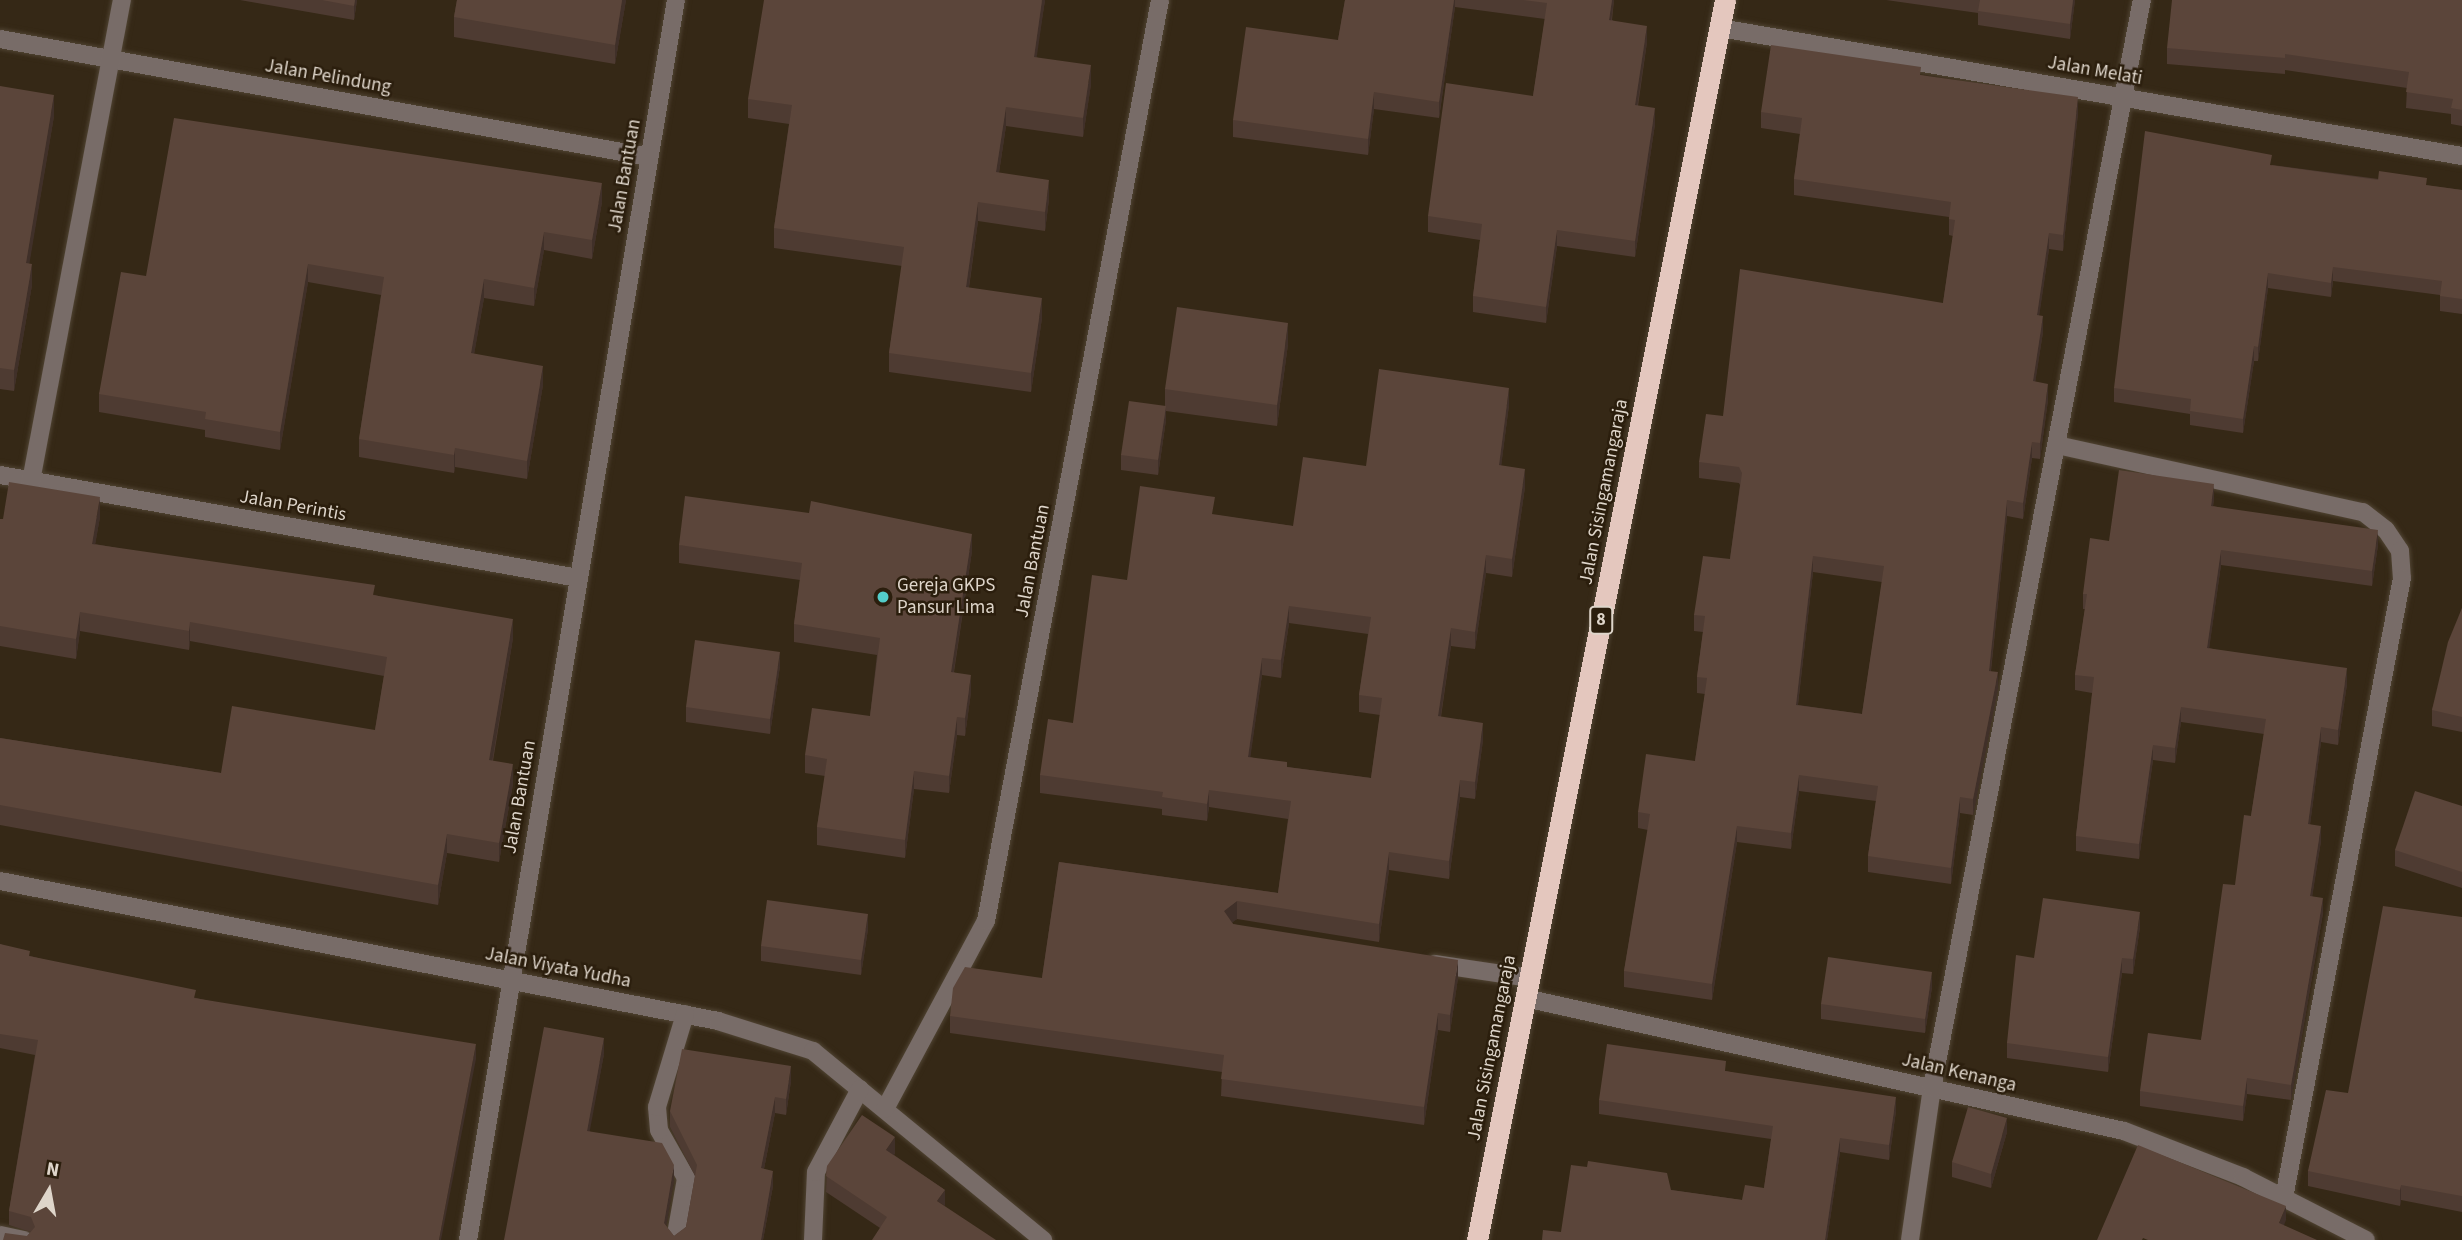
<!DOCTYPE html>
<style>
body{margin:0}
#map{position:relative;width:2462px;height:1240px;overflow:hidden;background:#352816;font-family:"Source Sans 3",sans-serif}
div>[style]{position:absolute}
.roads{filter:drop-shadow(0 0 2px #504433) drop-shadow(0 0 2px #504433)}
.minor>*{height:18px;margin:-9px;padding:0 9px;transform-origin:9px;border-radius:9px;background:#786c68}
.highway>*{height:21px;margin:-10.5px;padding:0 10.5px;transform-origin:10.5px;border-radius:10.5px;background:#e4c7be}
.wall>*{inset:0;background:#4e3b32}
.shaded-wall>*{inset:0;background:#403029}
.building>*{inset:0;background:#5b453a}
.dots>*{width:19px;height:19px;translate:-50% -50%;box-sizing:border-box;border:4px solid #2b1e0d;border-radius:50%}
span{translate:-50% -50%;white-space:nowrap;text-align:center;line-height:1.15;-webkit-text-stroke:5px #2b1e0d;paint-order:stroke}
.shield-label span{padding:2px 5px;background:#2b1e0d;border:2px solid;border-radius:5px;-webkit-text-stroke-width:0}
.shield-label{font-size:18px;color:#ded5ca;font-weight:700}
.street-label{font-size:19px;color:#ded5ca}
.poi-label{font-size:19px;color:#ded5ca}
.left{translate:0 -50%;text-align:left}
.north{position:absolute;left:14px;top:1156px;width:70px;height:70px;-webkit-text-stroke:5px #2b1e0d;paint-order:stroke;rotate:10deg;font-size:19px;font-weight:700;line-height:28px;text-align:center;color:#ded5ca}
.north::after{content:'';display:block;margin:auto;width:24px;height:32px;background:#ded5ca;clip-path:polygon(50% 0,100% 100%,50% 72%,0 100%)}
</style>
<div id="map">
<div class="roads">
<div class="minor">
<div style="left:1720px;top:28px;width:753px;rotate:9.79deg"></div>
<div style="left:0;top:39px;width:660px;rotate:10.3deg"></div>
<div style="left:2057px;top:445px;width:313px;rotate:12.4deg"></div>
<div style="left:2363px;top:512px;width:29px;rotate:38deg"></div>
<div style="left:2386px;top:530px;width:25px;rotate:56deg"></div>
<div style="left:2400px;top:551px;width:27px;rotate:86deg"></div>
<div style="left:2402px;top:578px;width:631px;rotate:100.78deg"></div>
<div style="left:0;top:475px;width:587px;rotate:10.1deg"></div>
<div style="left:31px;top:481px;width:490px;rotate:-79.3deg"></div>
<div style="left:0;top:881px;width:732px;rotate:11.03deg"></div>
<div style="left:718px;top:1021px;width:100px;rotate:17.5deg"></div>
<div style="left:813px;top:1051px;width:298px;rotate:39.4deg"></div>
<div style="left:1435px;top:964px;width:96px;rotate:8.4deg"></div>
<div style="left:1525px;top:998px;width:614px;rotate:12.52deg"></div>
<div style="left:2124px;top:1131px;width:128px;rotate:21.1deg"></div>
<div style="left:2243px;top:1177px;width:138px;rotate:27.1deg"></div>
<div style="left:885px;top:1109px;width:213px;rotate:-61.8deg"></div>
<div style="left:986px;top:921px;width:937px;rotate:-79.3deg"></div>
<div style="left:0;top:1235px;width:25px;rotate:12deg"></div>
<div style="left:468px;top:1240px;width:1257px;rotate:-80.48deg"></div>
<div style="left:675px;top:1240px;width:63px;rotate:-79.9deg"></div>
<div style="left:686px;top:1178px;width:55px;rotate:-119.4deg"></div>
<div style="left:659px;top:1130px;width:23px;rotate:-95deg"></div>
<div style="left:657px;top:1107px;width:97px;rotate:-73.2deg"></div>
<div style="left:813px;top:1240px;width:68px;rotate:-87.5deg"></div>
<div style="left:816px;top:1172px;width:94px;rotate:-62.1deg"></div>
<div style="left:1910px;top:1240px;width:154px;rotate:-81.8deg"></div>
<div style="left:1932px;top:1088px;width:1108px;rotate:-79.08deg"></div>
</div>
<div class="highway">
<div style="left:1477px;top:1240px;width:1265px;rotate:-78.69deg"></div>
</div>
</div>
<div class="wall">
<div style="clip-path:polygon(240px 0,357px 0,354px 20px)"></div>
<div style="clip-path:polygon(457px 0,626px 0,615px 64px,454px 37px,454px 17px)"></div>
<div style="clip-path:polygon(1045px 0,1036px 57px,1091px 84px,1083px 137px,1006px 126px,999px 173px,1049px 199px,1045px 231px,978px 221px,969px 288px,1042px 318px,1031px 392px,889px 372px,889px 353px,902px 266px,774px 248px,774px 228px,789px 124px,748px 118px,748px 99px)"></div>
<div style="clip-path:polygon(1345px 0,1614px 0,1612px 20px,1647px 42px,1638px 106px,1655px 124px,1635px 257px,1557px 246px,1546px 323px,1473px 312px,1473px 296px,1480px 240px,1428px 232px,1428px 216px,1533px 96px,1545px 19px,1455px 7px,1439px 118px,1374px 109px,1368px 155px,1233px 137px,1233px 120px,1338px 40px)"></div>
<div style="clip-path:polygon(1886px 0,2075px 0,2070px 39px,1978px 25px,1978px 13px)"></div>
<div style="clip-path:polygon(2462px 0,2462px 126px,2451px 124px,2451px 114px,2406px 108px,2407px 88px,2285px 70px,2285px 74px,2167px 64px,2167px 48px)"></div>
<div style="clip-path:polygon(evenodd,1921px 75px,2078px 113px,2063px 251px,2049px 249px,2039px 315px,2043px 332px,2035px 382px,2048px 400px,2040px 459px,2032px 458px,2023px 519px,2007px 516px,1991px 671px,1998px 688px,1973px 815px,1960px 813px,1951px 884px,1868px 872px,1868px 856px,1876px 801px,1799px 791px,1791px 849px,1737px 842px,1712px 1000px,1624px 987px,1624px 971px,1648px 830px,1638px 828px,1638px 812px,1695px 761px,1705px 694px,1697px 693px,1697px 677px,1703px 632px,1694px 631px,1694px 615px,1730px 559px,1740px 485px,1739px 483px,1699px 478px,1699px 462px,1723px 416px,1943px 303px,1953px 236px,1949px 235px,1949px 217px,1794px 195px,1794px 179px,1800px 134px,1761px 128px,1761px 112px,1921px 75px,1813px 572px,1882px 582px,1862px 714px,1798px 705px,1813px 572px)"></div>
<div style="clip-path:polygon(0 86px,54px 116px,29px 263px,32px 285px,14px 391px,0 389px)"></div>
<div style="clip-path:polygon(2272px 165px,2462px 190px,2462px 314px,2440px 311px,2440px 295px,2333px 281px,2331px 297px,2268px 288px,2258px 361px,2254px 361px,2243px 433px,2190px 425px,2190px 414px,2114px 402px,2114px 388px)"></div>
<div style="clip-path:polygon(602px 202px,592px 259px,544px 250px,534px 306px,484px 298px,474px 354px,543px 385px,527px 479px,455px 467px,454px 473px,359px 457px,359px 439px,381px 295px,308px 282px,280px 450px,205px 437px,205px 430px,99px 412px,99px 394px,146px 276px)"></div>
<div style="clip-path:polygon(1288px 344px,1277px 426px,1166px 411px,1166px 420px,1158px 475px,1121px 470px,1121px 455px,1165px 406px,1165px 389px)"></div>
<div style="clip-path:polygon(evenodd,1509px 405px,1501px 466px,1525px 487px,1512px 577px,1486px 573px,1475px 649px,1451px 646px,1441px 717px,1483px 740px,1475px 799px,1460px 797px,1449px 879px,1389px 870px,1379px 942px,1237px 919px,1232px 922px,1233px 924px,1458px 978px,1450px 1032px,1438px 1030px,1424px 1125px,1221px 1096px,1222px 1072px,950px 1033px,950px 1016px,1042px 978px,1059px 862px,1278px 893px,1288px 819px,1209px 807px,1207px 821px,1162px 815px,1162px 809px,1040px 793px,1040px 775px,1073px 723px,1127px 580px,1215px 515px,1293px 526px,1366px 466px,1509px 405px,1289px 623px,1368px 634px,1359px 695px,1359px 712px,1380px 715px,1371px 778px,1287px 767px,1250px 757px,1262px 675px,1281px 678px,1289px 623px)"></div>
<div style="clip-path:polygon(2214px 499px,2213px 506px,2378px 545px,2372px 586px,2221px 565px,2209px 648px,2347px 684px,2338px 745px,2321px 742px,2310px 824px,2321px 841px,2312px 896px,2323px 913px,2291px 1100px,2247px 1094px,2243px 1121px,2140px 1106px,2140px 1091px,2201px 1040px,2251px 816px,2264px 734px,2181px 722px,2175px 763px,2153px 760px,2139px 859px,2076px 851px,2076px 836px,2092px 693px,2075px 690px,2075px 675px,2085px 609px,2083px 609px,2083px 594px,2109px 541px)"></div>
<div style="clip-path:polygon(100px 517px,95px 544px,375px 595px,513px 638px,493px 761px,513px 784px,499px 862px,447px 853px,438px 905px,0 825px,0 738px,221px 773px,375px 730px,384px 676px,190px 641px,189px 650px,80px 631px,76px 659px,0 646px,0 519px)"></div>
<div style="clip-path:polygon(679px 545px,972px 551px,954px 672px,971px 692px,965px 736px,957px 735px,949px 793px,914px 789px,905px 858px,817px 845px,817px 827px,825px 776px,805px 773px,805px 755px,870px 716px,877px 655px,794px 642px,794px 624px,800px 580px,679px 563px)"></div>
<div style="clip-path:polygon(2462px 608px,2462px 732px,2432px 726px,2432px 710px)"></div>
<div style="clip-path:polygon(780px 666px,770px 734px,686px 722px,686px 707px)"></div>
<div style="clip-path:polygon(2462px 806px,2462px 888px,2395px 866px,2395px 850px)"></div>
<div style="clip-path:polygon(2462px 917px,2462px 1212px,2401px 1200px,2400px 1206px,2308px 1186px,2308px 1171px,2348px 1093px)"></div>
<div style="clip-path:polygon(2140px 927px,2133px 974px,2122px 973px,2108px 1072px,2007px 1058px,2007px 1043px,2034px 958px)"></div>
<div style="clip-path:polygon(868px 929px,861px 975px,761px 961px,761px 946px)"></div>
<div style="clip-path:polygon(0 944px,30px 956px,196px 998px,476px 1059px,27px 1236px,31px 1232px,9px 1225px,9px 1211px,35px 1055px,0 1048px)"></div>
<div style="clip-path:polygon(1932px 987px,1925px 1033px,1821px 1019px,1821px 1004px)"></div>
<div style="clip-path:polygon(604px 1054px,589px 1131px,674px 1180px,666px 1226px,674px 1236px,686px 1227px,695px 1176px,670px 1127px,670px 1111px,791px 1081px,786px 1115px,775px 1113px,764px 1169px,773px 1186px,763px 1240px,504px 1240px)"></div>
<div style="clip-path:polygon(1726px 1071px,1896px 1111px,1889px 1160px,1840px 1152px,1827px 1240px,1561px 1232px,1671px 1190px,1742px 1200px,1764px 1188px,1771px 1139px,1599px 1114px,1599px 1100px)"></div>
<div style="clip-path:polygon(2007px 1132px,1991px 1188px,1952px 1177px,1952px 1162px)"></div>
<div style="clip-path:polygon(895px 1153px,894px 1155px,945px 1190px,880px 1228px,826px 1192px,827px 1166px)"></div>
</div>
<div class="shaded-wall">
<div style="clip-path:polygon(355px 0,357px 0,354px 20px,354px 6px)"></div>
<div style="clip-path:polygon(622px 0,626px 0,615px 64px,615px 45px)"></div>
<div style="clip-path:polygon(1042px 0,1045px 0,1034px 76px,1034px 57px)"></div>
<div style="clip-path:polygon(1454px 0,1455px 0,1455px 7px,1439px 118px,1439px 102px)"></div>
<div style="clip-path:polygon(1612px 0,1614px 0,1609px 36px,1609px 20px)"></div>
<div style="clip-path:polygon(2073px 0,2075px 0,2070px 39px,2070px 24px)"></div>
<div style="clip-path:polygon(1647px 26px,1647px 42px,1635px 121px,1635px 105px)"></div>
<div style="clip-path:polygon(1091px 65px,1091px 84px,1083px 137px,1083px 118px)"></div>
<div style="clip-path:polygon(1374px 92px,1374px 109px,1368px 155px,1368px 139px)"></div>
<div style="clip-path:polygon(54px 95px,54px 116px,26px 284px,26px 263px)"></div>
<div style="clip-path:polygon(2078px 97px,2078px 113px,2063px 251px,2063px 235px)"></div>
<div style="clip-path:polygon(1006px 107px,1006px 126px,996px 192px,996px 172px)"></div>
<div style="clip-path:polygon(1655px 108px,1655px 124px,1635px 257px,1635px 241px)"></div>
<div style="clip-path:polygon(1049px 180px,1049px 199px,1045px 231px,1045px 212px)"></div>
<div style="clip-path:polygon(602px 183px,602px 202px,592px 259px,592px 240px)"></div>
<div style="clip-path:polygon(978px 202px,978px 221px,966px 307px,966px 287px)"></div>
<div style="clip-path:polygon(1557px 230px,1557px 246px,1546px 323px,1546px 307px)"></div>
<div style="clip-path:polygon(544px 232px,544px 250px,534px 306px,534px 288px)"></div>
<div style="clip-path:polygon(2049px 233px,2049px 249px,2037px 331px,2037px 315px)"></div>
<div style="clip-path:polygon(32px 264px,32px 285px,14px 391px,14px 370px)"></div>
<div style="clip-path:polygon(308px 264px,308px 282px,280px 450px,280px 432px)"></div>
<div style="clip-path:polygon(2333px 267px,2333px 281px,2331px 297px,2331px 283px)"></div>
<div style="clip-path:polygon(2268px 273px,2268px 288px,2258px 361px,2258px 347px)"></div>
<div style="clip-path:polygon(484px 279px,484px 298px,471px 372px,471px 353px)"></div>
<div style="clip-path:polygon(1042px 298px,1042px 318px,1031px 392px,1031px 373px)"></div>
<div style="clip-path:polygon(2043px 316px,2043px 332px,2033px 397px,2033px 381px)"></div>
<div style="clip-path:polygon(1288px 323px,1288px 344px,1277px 426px,1277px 405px)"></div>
<div style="clip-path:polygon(2254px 346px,2254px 361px,2243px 433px,2243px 419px)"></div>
<div style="clip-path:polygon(543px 366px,543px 385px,527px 479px,527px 461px)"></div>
<div style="clip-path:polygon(2048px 384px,2048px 400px,2040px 459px,2040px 443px)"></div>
<div style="clip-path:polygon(1509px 388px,1509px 405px,1499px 483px,1499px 465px)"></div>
<div style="clip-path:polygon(1166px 406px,1166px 420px,1158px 475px,1158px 460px)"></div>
<div style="clip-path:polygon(2032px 442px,2032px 458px,2023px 519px,2023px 503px)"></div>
<div style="clip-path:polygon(455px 448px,455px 467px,454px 473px,454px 455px)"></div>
<div style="clip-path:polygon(1525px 469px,1525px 487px,1512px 577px,1512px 559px)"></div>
<div style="clip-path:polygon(2214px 484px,2214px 499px,2211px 521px,2211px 506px)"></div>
<div style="clip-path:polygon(100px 497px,100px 517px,92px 563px,92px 544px)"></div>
<div style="clip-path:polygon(2007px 500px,2007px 516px,1989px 687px,1989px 671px)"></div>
<div style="clip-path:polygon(2378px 530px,2378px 545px,2372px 586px,2372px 571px)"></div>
<div style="clip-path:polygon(972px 534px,972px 551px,951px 689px,951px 672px)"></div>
<div style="clip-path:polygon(2221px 550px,2221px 565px,2207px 664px,2207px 648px)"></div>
<div style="clip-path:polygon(1486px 555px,1486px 573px,1475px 649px,1475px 632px)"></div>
<div style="clip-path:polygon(1813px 556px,1813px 572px,1796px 721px,1796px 705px)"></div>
<div style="clip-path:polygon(1289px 606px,1289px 623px,1281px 678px,1281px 660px)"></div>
<div style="clip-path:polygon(80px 612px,80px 631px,76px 659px,76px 639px)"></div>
<div style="clip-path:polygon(513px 619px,513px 638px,489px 780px,489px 760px)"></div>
<div style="clip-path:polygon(190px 622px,190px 641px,189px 650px,189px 631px)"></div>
<div style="clip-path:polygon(1451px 628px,1451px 646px,1438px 734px,1438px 716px)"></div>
<div style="clip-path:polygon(780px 652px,780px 666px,770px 734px,770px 719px)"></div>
<div style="clip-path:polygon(1262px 658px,1262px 675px,1248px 774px,1248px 757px)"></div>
<div style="clip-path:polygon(2347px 668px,2347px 684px,2338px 745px,2338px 730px)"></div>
<div style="clip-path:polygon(1998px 672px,1998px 688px,1973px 815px,1973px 799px)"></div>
<div style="clip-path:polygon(971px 675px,971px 692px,965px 736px,965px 718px)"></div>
<div style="clip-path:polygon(2181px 707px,2181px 722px,2175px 763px,2175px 748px)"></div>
<div style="clip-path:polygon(957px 717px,957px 735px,949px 793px,949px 776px)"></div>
<div style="clip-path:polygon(1483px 723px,1483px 740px,1475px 799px,1475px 782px)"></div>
<div style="clip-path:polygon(2321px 727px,2321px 742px,2308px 840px,2308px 824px)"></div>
<div style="clip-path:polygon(2153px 745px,2153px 760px,2139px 859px,2139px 844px)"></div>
<div style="clip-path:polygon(513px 764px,513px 784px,499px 862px,499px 843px)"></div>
<div style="clip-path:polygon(914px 771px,914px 789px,905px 858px,905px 840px)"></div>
<div style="clip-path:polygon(1799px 775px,1799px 791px,1791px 849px,1791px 833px)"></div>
<div style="clip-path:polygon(1460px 780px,1460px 797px,1449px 879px,1449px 861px)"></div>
<div style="clip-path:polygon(1209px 790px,1209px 807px,1207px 821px,1207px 804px)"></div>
<div style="clip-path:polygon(1960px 797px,1960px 813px,1951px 884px,1951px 868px)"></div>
<div style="clip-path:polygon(1737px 826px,1737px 842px,1712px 1000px,1712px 984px)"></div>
<div style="clip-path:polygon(2321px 826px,2321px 841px,2310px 911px,2310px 896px)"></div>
<div style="clip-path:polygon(447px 834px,447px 853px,438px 905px,438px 885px)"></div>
<div style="clip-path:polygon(1389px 852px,1389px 870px,1379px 942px,1379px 924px)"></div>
<div style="clip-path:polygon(2323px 898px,2323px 913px,2291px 1100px,2291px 1085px)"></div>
<div style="clip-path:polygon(1237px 901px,1237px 919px,1224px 929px,1224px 911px)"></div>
<div style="clip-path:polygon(2140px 912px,2140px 927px,2133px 974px,2133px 959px)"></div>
<div style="clip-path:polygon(868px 914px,868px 929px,861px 975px,861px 960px)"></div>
<div style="clip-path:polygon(2122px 958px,2122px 973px,2108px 1072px,2108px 1057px)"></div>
<div style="clip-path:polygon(1458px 960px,1458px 978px,1450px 1032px,1450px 1015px)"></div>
<div style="clip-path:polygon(1932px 972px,1932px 987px,1925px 1033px,1925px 1019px)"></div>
<div style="clip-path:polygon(1438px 1013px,1438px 1030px,1424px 1125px,1424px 1107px)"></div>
<div style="clip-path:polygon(604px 1038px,604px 1054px,587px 1146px,587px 1131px)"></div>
<div style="clip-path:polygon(476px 1044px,476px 1059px,441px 1240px,439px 1240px)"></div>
<div style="clip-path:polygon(791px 1066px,791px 1081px,786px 1115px,786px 1099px)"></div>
<div style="clip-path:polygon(2247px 1078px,2247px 1094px,2243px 1121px,2243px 1106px)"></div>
<div style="clip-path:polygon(775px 1097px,775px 1113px,761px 1184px,761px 1168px)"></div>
<div style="clip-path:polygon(1896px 1097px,1896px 1111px,1889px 1160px,1889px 1145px)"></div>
<div style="clip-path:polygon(2007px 1118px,2007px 1132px,1991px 1188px,1991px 1174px)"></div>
<div style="clip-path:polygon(895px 1137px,895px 1153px,886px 1166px,886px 1150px)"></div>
<div style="clip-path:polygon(1840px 1138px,1840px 1152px,1827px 1240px,1825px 1240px)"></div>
<div style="clip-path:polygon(674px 1165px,674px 1180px,664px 1239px,664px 1223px)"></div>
<div style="clip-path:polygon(773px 1171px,773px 1186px,763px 1240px,761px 1240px)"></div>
<div style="clip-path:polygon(2401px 1185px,2401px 1200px,2400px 1206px,2400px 1190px)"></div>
<div style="clip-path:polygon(945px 1190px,945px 1206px,937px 1201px)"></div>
<div style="clip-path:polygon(2286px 1206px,2286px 1220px,2279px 1238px,2279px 1223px)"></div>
</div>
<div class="building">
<div style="clip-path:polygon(322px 0,355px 0,354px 6px)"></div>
<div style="clip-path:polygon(457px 0,622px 0,615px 45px,454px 17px)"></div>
<div style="clip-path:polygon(764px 0,1042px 0,1034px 57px,1091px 65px,1083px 118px,1006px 107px,996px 172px,1049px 180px,1045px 212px,978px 202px,966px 287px,1042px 298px,1031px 373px,889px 353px,904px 247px,774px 228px,792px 105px,748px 99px)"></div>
<div style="clip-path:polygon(1345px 0,1454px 0,1439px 102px,1374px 92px,1368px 139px,1233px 120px,1246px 27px,1338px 40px)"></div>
<div style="clip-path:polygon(1523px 0,1612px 0,1609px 20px,1647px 26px,1635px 105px,1655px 108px,1635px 241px,1557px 230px,1546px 307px,1473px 296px,1482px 224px,1428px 216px,1446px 83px,1533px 96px,1547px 3px)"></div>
<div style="clip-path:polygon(1980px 0,2073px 0,2070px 24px,1978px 11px)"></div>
<div style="clip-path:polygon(2172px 0,2462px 0,2462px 110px,2451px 108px,2453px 99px,2406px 92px,2409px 72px,2285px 54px,2285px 58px,2167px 48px)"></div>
<div style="clip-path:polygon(evenodd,1771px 45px,1921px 67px,1920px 75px,2078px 97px,2063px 235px,2049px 233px,2037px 315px,2043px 316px,2033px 381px,2048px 384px,2040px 443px,2032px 442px,2023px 503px,2007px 500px,1989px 671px,1998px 672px,1973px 799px,1960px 797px,1951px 868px,1868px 856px,1878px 786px,1799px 775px,1791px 833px,1737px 826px,1712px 984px,1624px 971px,1650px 814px,1638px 812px,1646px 754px,1695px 761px,1707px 678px,1697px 677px,1705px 616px,1694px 615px,1703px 556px,1730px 559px,1742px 473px,1739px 467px,1699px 462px,1706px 414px,1723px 416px,1740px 269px,1943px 303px,1955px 220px,1949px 219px,1951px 202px,1794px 179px,1802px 118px,1761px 112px,1771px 45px,1813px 556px,1884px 566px,1862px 714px,1796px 705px,1813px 556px)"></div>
<div style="clip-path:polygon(0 86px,54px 95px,26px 263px,32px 264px,14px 370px,0 368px)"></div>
<div style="clip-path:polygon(174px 118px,602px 183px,592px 240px,544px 232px,534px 288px,484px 279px,471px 353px,543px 366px,527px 461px,455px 448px,454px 455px,359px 439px,384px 277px,308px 264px,280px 432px,205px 419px,206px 412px,99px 394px,121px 272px,146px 276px)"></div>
<div style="clip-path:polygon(2145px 131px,2272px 155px,2270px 165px,2378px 180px,2379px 171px,2427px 178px,2426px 185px,2462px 190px,2462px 299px,2440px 296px,2442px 281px,2333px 267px,2331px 283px,2268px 273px,2258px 347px,2254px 346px,2243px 419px,2190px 411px,2191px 399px,2114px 388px)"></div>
<div style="clip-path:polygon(1177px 307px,1288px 323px,1277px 405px,1165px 389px)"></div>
<div style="clip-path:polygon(evenodd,1379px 369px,1509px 388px,1499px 465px,1525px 469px,1512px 559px,1486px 555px,1475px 632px,1451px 628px,1438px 716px,1483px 723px,1475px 782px,1460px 780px,1449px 861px,1389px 852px,1379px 924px,1237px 901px,1224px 911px,1233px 924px,1458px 960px,1450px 1015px,1438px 1013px,1424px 1107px,1221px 1079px,1224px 1055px,950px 1016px,953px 988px,965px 967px,1042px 978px,1059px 862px,1278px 893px,1291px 801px,1209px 790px,1207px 804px,1162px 797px,1163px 792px,1040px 775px,1048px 719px,1073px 723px,1092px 575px,1127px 580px,1140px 486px,1215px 497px,1212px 514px,1293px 526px,1303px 457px,1366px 466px,1379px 369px,1289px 606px,1371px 617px,1359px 695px,1382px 698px,1371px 778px,1287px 767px,1287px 762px,1248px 757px,1262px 658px,1281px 660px,1289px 606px)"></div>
<div style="clip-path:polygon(1129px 401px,1166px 406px,1158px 460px,1121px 455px)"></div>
<div style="clip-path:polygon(2119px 470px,2214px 484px,2211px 506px,2378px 530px,2372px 571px,2221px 550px,2207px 648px,2347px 668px,2338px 730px,2321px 727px,2308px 824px,2321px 826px,2310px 896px,2323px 898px,2291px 1085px,2247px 1078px,2243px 1106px,2140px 1091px,2148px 1033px,2201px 1040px,2223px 884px,2235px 885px,2244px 815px,2251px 816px,2266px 719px,2181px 707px,2175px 748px,2153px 745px,2139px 844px,2076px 836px,2094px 677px,2075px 675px,2087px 594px,2083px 594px,2090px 538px,2109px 541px)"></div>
<div style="clip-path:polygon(9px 482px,100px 497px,92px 544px,375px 585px,373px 595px,513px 619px,489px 760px,513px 764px,499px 843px,447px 834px,438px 885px,0 805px,0 738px,221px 773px,232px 706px,375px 730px,387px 657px,190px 622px,189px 631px,80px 612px,76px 639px,0 626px,0 519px,3px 519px)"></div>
<div style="clip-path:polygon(685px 496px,809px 513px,811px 501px,972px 534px,951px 672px,971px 675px,965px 718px,957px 717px,949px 776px,914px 771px,905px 840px,817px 827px,827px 759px,805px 755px,812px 708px,870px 716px,880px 638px,794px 624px,802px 563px,679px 545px)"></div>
<div style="clip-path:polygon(2462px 608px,2462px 717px,2432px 710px,2448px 642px)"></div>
<div style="clip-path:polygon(695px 640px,780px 652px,770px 719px,686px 707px)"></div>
<div style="clip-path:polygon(2415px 791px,2462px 806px,2462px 872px,2395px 850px)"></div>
<div style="clip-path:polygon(2043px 898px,2140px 912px,2133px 959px,2122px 958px,2108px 1057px,2007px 1043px,2016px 955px,2034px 958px)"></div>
<div style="clip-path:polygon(767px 900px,868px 914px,861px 960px,761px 946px)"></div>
<div style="clip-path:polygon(2383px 906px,2462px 917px,2462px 1196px,2401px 1185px,2400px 1190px,2308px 1171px,2326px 1090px,2348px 1093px)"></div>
<div style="clip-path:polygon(0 944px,30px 951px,29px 956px,196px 990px,194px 998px,476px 1044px,439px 1240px,3px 1240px,5px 1233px,27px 1236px,35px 1227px,31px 1217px,9px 1211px,38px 1040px,0 1034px)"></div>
<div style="clip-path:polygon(1828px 957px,1932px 972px,1925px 1019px,1821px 1004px)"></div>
<div style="clip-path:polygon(544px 1027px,604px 1038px,587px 1131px,662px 1143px,674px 1165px,664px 1223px,674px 1236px,686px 1227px,697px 1165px,670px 1111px,682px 1049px,791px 1066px,786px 1099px,775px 1097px,761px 1168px,773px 1171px,761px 1240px,504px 1240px)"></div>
<div style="clip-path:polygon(1607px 1044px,1726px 1061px,1725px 1071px,1896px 1097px,1889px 1145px,1840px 1138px,1825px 1240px,1542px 1240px,1543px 1230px,1561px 1232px,1571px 1165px,1587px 1167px,1588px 1161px,1667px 1173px,1671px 1190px,1742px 1200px,1745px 1185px,1764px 1188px,1773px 1126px,1599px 1100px)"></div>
<div style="clip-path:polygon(1968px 1107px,2007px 1118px,1991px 1174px,1952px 1162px)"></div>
<div style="clip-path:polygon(862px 1115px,895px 1137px,886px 1150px,945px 1190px,937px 1201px,996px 1240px,872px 1240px,887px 1217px,826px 1176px,827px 1166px)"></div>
<div style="clip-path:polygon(2138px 1145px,2286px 1206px,2279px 1223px,2317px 1240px,2148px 1240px,2143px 1238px,2142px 1240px,2097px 1240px)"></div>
</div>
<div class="dots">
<div style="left:883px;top:597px;background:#53cdca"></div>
</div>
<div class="shield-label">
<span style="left:1601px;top:620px">8</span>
</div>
<div class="street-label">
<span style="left:2095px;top:71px;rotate:10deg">Jalan Melati</span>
<span style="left:328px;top:77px;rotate:10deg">Jalan Pelindung</span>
<span style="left:625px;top:176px;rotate:-80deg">Jalan Bantuan</span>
<span style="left:1604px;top:492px;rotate:-79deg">Jalan Sisingamangaraja</span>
<span style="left:293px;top:506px;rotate:10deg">Jalan Perintis</span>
<span style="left:1033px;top:561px;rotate:-79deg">Jalan Bantuan</span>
<span style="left:520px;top:797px;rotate:-80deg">Jalan Bantuan</span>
<span style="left:558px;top:968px;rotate:11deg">Jalan Viyata Yudha</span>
<span style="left:1492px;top:1048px;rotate:-79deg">Jalan Sisingamangaraja</span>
<span style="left:1959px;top:1073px;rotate:13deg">Jalan Kenanga</span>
</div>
<div class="poi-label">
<span class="left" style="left:897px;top:597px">Gereja GKPS<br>Pansur Lima</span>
</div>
<div class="north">N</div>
</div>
